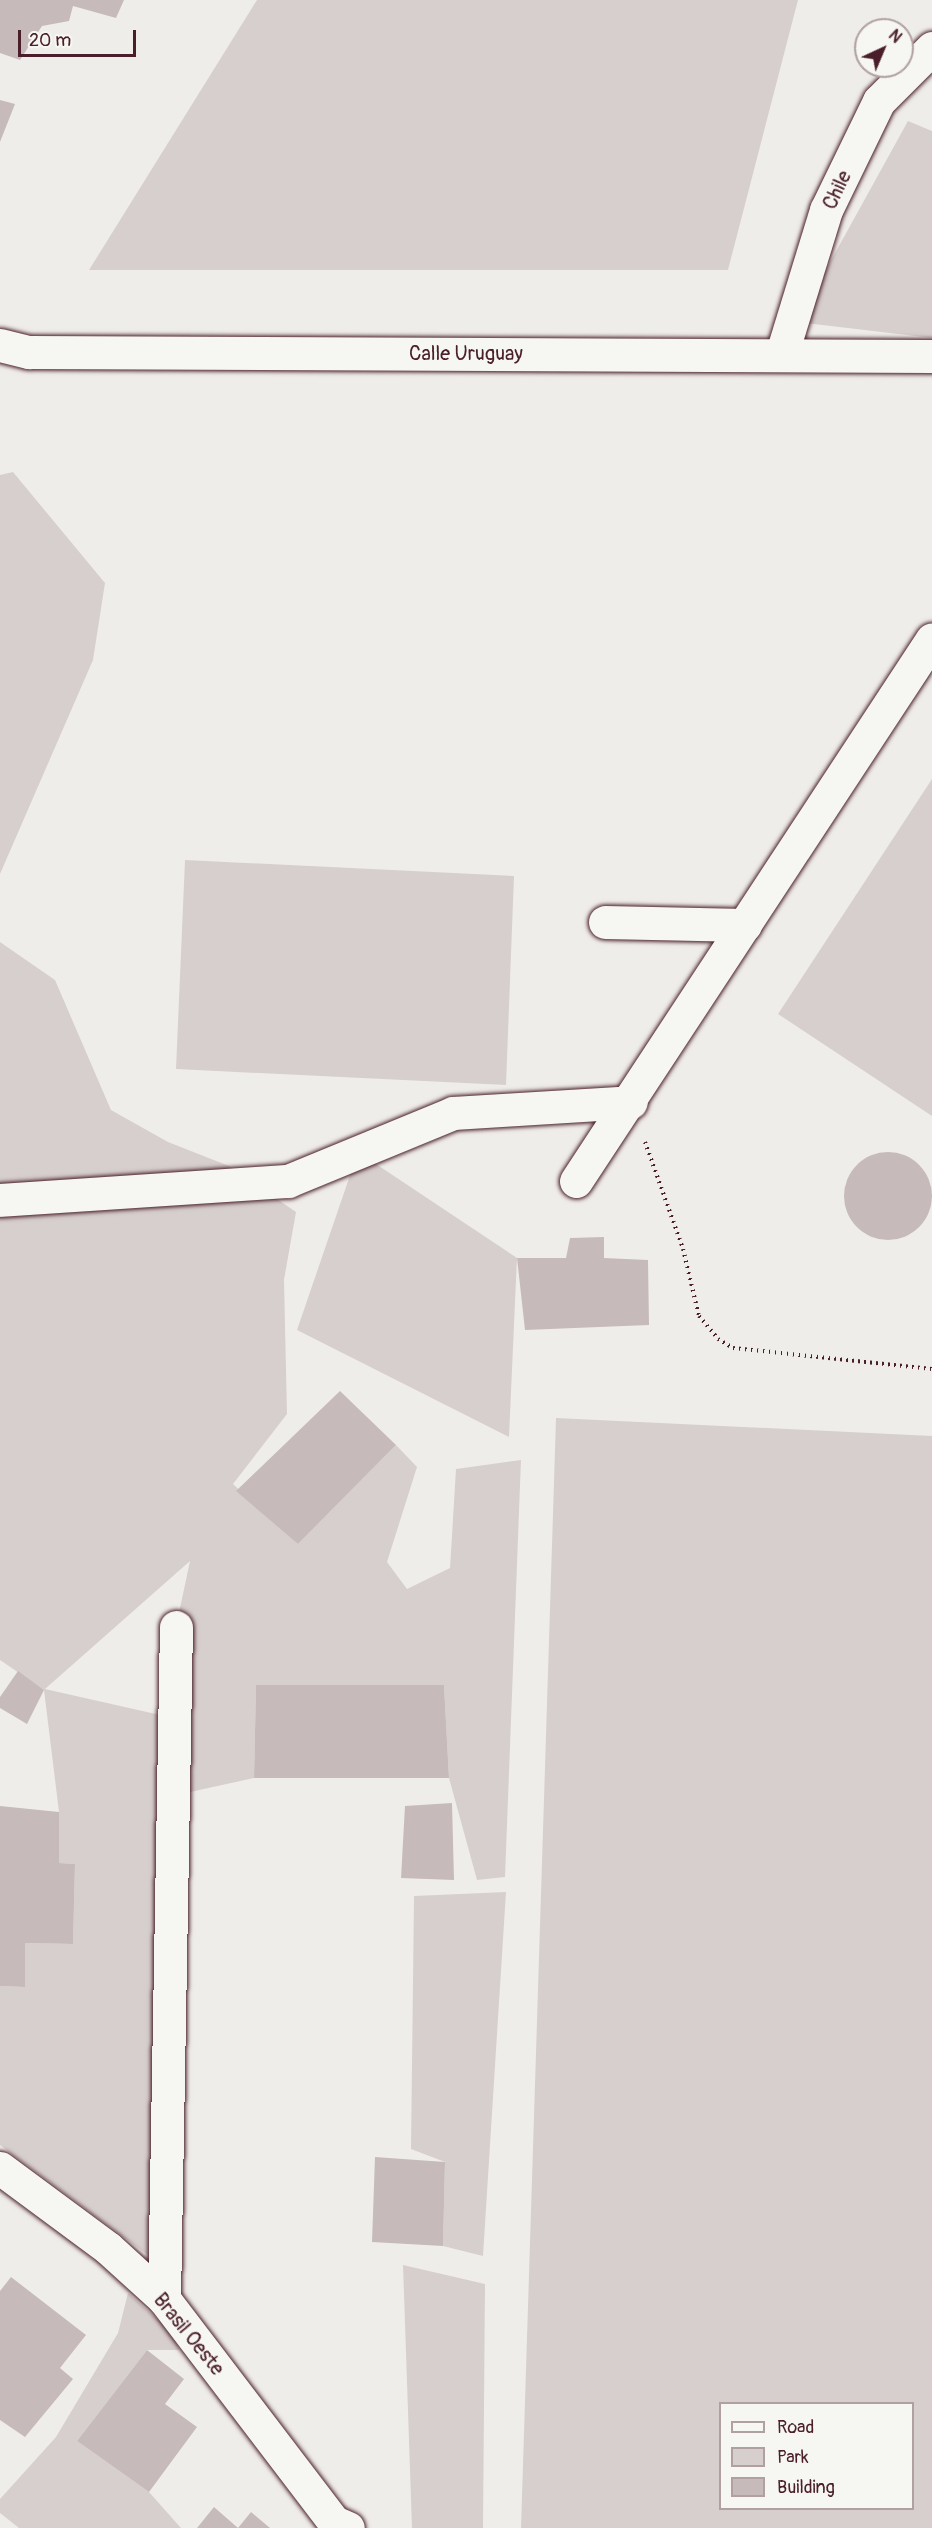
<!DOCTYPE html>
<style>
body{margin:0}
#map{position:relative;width:932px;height:2528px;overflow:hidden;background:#efedea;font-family:Pangolin,sans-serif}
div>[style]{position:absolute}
.green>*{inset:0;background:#d7cfce}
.building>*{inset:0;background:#c6babb}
.round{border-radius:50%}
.path>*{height:4px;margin-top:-2px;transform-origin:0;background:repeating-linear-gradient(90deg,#4a1f2b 0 1.5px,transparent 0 6px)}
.roads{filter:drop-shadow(0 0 2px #4a1f2b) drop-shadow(0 0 2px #4a1f2b)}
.minor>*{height:33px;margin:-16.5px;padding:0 16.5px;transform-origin:16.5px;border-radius:16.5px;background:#f6f6f2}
span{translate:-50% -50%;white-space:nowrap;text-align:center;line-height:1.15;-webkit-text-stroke:5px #f6f6f2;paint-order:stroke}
.street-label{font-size:20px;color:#4a1f2b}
.legend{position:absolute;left:719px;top:2402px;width:195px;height:108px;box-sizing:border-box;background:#f6f6f2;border:2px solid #b1a0a2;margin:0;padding:8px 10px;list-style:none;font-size:18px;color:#4a1f2b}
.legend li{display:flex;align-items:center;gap:12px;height:30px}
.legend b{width:30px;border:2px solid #b1a0a2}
.north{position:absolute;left:854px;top:18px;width:60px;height:60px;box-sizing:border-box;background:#f6f6f2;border:2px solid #b1a0a2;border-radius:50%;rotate:44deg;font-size:16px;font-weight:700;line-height:24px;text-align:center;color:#4a1f2b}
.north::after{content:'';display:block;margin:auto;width:21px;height:27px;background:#4a1f2b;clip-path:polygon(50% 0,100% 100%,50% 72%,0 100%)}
.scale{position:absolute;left:18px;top:30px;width:118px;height:27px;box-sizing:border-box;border:3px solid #4a1f2b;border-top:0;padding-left:8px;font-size:18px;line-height:21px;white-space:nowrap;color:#4a1f2b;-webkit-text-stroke:4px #f6f6f2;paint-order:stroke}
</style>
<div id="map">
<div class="green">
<div style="clip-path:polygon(257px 0,798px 0,728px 270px,89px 270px)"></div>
<div style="clip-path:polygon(908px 121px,932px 131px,932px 338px,797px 322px)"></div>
<div style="clip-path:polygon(13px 472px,105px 583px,93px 660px,0 874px,0 475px)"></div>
<div style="clip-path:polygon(932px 779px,932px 1116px,778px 1014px)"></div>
<div style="clip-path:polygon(185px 860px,514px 876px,506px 1085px,176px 1069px)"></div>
<div style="clip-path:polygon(0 942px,55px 980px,111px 1110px,168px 1142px,229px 1166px,296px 1212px,284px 1280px,287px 1414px,233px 1484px,298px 1544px,396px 1445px,417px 1467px,387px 1562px,407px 1589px,450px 1568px,456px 1469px,521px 1460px,505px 1877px,477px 1880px,449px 1778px,444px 1685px,256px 1685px,254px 1778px,172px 1796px,176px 1627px,190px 1561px,45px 1689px,169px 1717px,156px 2261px,0 2145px,0 1986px,25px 1987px,25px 1943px,73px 1944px,75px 1864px,59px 1863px,59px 1812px,44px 1690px,0 1660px)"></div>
<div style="clip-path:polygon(358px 1152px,517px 1258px,509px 1437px,297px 1330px)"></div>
<div style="clip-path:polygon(evenodd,556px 1418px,932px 1436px,932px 2528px,521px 2528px,556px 1418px,720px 2404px,912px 2404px,912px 2508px,720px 2508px,720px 2404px)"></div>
<div style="clip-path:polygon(506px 1892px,483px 2256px,443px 2246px,445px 2162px,411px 2149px,414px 1896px)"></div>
<div style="clip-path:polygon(403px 2265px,485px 2284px,483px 2528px,412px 2528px)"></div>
<div style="clip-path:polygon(128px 2293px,172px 2332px,179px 2350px,147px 2350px,77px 2441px,149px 2492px,181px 2528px,19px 2528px,0 2513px,0 2499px,56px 2437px,118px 2333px)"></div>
</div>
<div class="building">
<div style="clip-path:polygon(0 0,124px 0,116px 18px,73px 6px,69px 21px,42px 26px,20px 60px,0 53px)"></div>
<div style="clip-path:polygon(0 100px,15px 104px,0 142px)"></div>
<div class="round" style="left:844px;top:1152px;width:88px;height:88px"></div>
<div style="clip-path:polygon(604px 1237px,604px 1258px,648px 1260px,649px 1325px,525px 1330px,517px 1258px,566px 1258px,570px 1238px)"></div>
<div style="clip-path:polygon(340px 1391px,396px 1445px,298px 1544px,236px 1491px)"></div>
<div style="clip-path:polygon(18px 1671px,44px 1690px,27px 1724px,0 1708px,0 1697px)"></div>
<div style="clip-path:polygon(256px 1685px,444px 1685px,449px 1778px,254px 1778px)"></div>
<div style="clip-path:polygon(452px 1803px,454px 1880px,401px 1878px,405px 1806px)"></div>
<div style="clip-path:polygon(0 1806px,59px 1812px,59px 1863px,75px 1864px,73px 1944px,25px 1943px,25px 1987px,0 1986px)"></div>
<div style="clip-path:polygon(375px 2157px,445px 2162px,443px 2246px,372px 2242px)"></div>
<div style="clip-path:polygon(11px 2277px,86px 2335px,60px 2368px,73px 2379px,25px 2437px,0 2420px,0 2291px)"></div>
<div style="clip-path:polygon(147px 2350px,184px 2379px,165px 2404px,197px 2427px,149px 2492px,77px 2441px)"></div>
<div style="clip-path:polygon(214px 2507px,238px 2528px,197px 2528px)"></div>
<div style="clip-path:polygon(251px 2512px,270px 2528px,238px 2528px)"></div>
</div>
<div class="path">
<div style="left:645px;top:1142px;width:114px;rotate:70.4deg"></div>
<div style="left:683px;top:1249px;width:69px;rotate:76.6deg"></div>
<div style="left:699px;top:1316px;width:30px;rotate:50deg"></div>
<div style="left:718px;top:1339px;width:17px;rotate:31deg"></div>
<div style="left:733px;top:1348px;width:200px;rotate:6deg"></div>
</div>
<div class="roads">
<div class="minor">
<div style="left:0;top:345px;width:30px;rotate:14deg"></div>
<div style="left:29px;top:352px;width:903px;rotate:0.25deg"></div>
<div style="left:782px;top:353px;width:150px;rotate:-72.9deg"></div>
<div style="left:826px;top:210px;width:121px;rotate:-64.1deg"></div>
<div style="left:879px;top:101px;width:75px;rotate:-45deg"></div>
<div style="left:605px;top:922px;width:140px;rotate:1.2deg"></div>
<div style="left:576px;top:1181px;width:648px;rotate:-56.7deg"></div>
<div style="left:0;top:1200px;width:289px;rotate:-3.8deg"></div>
<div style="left:288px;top:1181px;width:178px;rotate:-22.4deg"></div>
<div style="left:453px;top:1113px;width:178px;rotate:-3.5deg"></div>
<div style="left:0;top:2168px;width:134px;rotate:36.5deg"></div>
<div style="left:108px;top:2248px;width:76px;rotate:42.3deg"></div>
<div style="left:164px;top:2299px;width:280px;rotate:52.7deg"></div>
<div style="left:334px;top:2522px;width:15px;rotate:23deg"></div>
<div style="left:164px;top:2299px;width:672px;rotate:-88.98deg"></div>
</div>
</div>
<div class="street-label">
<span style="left:837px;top:190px;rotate:-65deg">Chile</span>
<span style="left:466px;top:353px">Calle Uruguay</span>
<span style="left:189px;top:2334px;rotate:51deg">Brasil Oeste</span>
</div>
<ul class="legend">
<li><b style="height:8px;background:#f6f6f2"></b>Road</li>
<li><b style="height:16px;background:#d7cfce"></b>Park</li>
<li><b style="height:16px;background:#c6babb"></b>Building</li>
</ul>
<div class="north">N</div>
<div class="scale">20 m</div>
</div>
